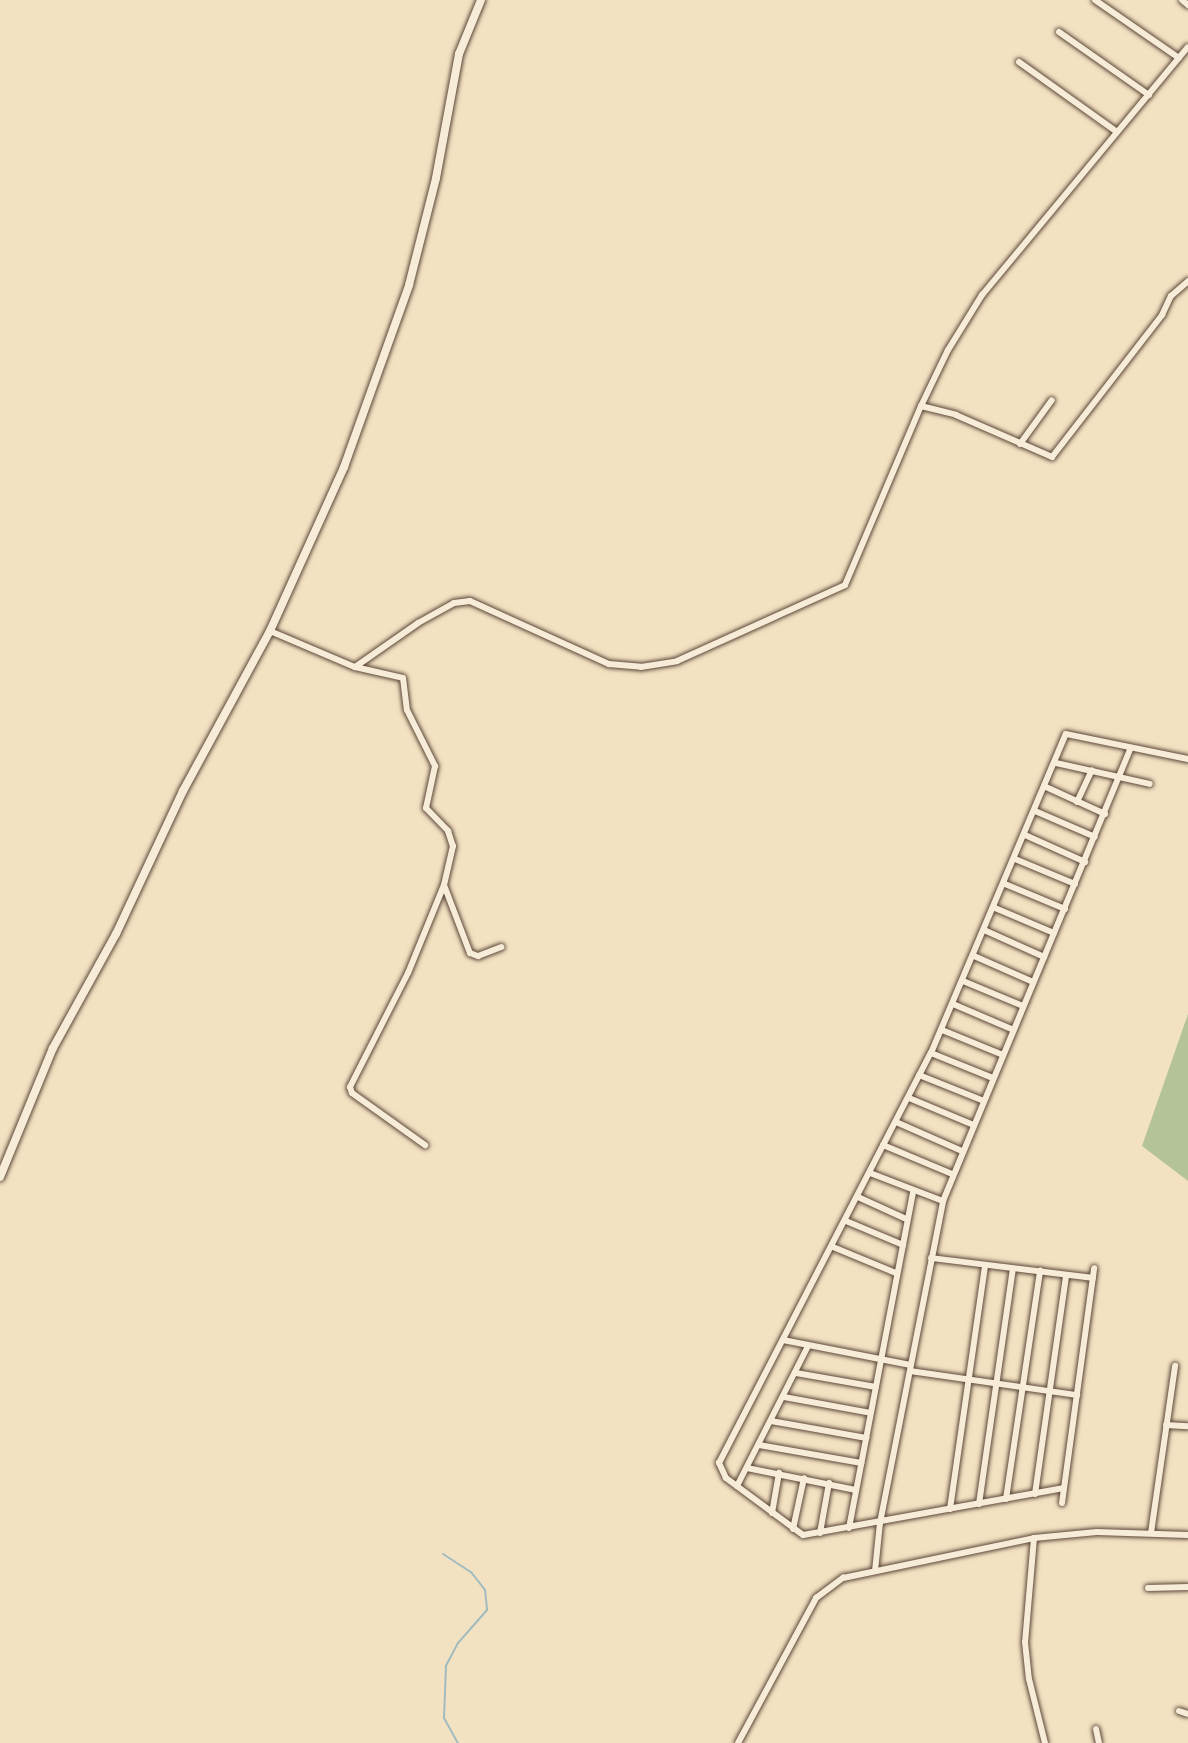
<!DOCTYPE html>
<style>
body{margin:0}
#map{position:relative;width:1188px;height:1743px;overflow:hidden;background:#f3e2c2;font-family:"Sorts Mill Goudy",serif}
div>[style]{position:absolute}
.green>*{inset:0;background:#b5c498}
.stream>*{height:2px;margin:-1px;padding:0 1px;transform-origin:1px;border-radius:1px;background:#a1bbbe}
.roads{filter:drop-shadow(0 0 2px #5c4739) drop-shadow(0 0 2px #5c4739)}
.street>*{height:6px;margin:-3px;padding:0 3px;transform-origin:3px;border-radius:3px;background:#f7ecd7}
.secondary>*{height:8px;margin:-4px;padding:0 4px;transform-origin:4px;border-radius:4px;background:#f7ecd7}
span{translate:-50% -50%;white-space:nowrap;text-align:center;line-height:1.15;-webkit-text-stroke:4.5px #f7ecd7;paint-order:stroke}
</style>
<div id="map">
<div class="green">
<div style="clip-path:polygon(1188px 1014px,1188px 1181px,1142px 1146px)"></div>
</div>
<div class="stream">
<div style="left:443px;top:1554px;width:33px;rotate:33deg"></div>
<div style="left:471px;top:1572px;width:23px;rotate:52deg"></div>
<div style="left:485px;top:1590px;width:20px;rotate:84deg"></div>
<div style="left:487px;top:1610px;width:44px;rotate:131.3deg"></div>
<div style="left:458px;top:1643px;width:26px;rotate:118deg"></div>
<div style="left:446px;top:1666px;width:52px;rotate:92.2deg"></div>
<div style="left:444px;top:1718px;width:29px;rotate:61deg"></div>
</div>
<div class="roads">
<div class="street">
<div style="left:1095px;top:0;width:102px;rotate:34.6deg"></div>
<div style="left:1182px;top:0;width:8px;rotate:40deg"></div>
<div style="left:1059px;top:32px;width:110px;rotate:35deg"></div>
<div style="left:1019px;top:62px;width:120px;rotate:35.5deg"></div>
<div style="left:921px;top:406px;width:36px;rotate:14deg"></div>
<div style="left:956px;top:415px;width:105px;rotate:23.6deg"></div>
<div style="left:1052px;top:457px;width:180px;rotate:-52.2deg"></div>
<div style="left:1162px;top:315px;width:21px;rotate:-65deg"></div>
<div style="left:1171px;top:296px;width:23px;rotate:-41deg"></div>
<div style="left:1020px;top:444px;width:54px;rotate:-54deg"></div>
<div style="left:270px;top:631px;width:92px;rotate:23deg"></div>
<div style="left:355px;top:667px;width:77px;rotate:-34.9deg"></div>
<div style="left:418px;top:623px;width:41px;rotate:-29.1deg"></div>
<div style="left:454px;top:603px;width:16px;rotate:-7deg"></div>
<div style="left:470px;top:601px;width:153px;rotate:24.4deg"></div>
<div style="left:609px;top:664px;width:32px;rotate:5deg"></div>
<div style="left:641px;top:667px;width:36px;rotate:-9deg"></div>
<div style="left:677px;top:661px;width:184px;rotate:-24.3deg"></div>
<div style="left:845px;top:585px;width:194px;rotate:-67deg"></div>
<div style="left:921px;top:406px;width:62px;rotate:-64.3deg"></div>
<div style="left:948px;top:350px;width:65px;rotate:-58.3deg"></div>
<div style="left:982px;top:295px;width:322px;rotate:-50.3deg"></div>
<div style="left:355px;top:667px;width:49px;rotate:12.9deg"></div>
<div style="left:403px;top:678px;width:32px;rotate:83deg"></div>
<div style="left:407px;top:710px;width:63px;rotate:63.4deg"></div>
<div style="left:435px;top:766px;width:43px;rotate:102.1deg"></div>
<div style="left:426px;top:808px;width:32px;rotate:46deg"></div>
<div style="left:448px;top:831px;width:16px;rotate:72deg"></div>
<div style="left:453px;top:846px;width:40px;rotate:103deg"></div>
<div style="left:444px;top:885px;width:95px;rotate:112.2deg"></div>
<div style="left:408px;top:973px;width:128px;rotate:117deg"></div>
<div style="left:350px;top:1087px;width:6px;rotate:72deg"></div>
<div style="left:352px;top:1093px;width:90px;rotate:35.5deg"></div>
<div style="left:1056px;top:763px;width:96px;rotate:12.6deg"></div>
<div style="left:1046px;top:787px;width:65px;rotate:24.6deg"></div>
<div style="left:1077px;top:802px;width:35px;rotate:-65deg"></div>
<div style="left:1035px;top:811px;width:65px;rotate:23.4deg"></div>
<div style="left:1025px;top:835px;width:66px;rotate:24.2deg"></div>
<div style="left:1015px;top:859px;width:65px;rotate:22.6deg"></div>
<div style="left:1005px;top:884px;width:65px;rotate:22.6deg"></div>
<div style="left:444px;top:885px;width:73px;rotate:69.1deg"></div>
<div style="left:470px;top:953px;width:9px;rotate:21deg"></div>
<div style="left:478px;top:956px;width:25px;rotate:-21deg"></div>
<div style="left:995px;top:908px;width:64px;rotate:23deg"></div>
<div style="left:984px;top:930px;width:66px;rotate:24.2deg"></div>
<div style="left:974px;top:956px;width:64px;rotate:23.8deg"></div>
<div style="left:963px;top:981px;width:65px;rotate:22.6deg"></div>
<div style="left:953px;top:1004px;width:66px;rotate:23.1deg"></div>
<div style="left:942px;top:1030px;width:66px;rotate:22.3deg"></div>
<div style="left:931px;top:1053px;width:67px;rotate:22deg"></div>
<div style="left:919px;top:1075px;width:70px;rotate:21.8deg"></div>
<div style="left:909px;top:1098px;width:70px;rotate:22.6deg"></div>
<div style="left:896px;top:1122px;width:72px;rotate:23.7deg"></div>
<div style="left:883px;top:1145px;width:75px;rotate:22.8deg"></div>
<div style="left:870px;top:1173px;width:78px;rotate:21deg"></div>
<div style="left:858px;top:1197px;width:53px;rotate:24.6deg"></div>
<div style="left:846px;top:1221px;width:62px;rotate:22.8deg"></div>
<div style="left:833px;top:1247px;width:68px;rotate:22.4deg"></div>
<div style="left:931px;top:1258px;width:163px;rotate:7deg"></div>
<div style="left:783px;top:1340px;width:130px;rotate:11.1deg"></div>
<div style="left:910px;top:1371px;width:169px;rotate:8.2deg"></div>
<div style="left:796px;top:1373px;width:81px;rotate:9.9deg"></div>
<div style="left:784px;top:1397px;width:88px;rotate:10.4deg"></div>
<div style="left:771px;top:1421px;width:97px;rotate:10.1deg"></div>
<div style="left:1166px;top:1425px;width:22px;rotate:3deg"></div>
<div style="left:759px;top:1445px;width:104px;rotate:10deg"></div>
<div style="left:747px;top:1468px;width:111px;rotate:11.4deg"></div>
<div style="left:737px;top:1486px;width:157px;rotate:-63.1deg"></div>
<div style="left:1064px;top:1488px;width:265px;rotate:169.8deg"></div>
<div style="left:803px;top:1535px;width:96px;rotate:-143.5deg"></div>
<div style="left:726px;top:1478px;width:17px;rotate:-115deg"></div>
<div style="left:719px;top:1463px;width:462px;rotate:-62.7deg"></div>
<div style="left:931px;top:1053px;width:346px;rotate:-67.1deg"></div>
<div style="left:1066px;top:734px;width:125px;rotate:11.6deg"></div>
<div style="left:1035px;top:1494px;width:221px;rotate:-81.9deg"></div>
<div style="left:1006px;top:1499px;width:231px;rotate:-81.5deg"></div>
<div style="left:1062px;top:1503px;width:237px;rotate:-82.2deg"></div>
<div style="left:979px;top:1504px;width:238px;rotate:-81.8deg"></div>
<div style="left:950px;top:1509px;width:246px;rotate:-81.8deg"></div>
<div style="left:772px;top:1513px;width:41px;rotate:-80.1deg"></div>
<div style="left:849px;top:1528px;width:343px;rotate:-79.2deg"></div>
<div style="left:793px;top:1529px;width:52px;rotate:-77.8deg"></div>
<div style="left:820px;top:1533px;width:51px;rotate:-79.8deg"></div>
<div style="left:1151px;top:1533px;width:169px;rotate:-81.8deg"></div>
<div style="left:1034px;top:1538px;width:104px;rotate:94.9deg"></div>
<div style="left:1025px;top:1642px;width:37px;rotate:84deg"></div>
<div style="left:1029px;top:1679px;width:66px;rotate:76deg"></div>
<div style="left:875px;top:1571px;width:48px;rotate:-84.1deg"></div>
<div style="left:880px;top:1523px;width:328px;rotate:-78.9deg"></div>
<div style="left:943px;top:1201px;width:490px;rotate:-67.5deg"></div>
<div style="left:1148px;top:1588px;width:40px;rotate:-1.4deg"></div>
<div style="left:1179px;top:1711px;width:9px;rotate:18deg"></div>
<div style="left:1096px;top:1729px;width:14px;rotate:78deg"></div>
<div style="left:738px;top:1743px;width:165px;rotate:-61.7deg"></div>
<div style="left:816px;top:1598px;width:34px;rotate:-37deg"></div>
<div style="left:843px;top:1578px;width:195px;rotate:-11.8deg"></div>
<div style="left:1034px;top:1538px;width:63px;rotate:-5.4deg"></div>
<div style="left:1097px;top:1532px;width:91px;rotate:1.9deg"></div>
</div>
<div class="secondary">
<div style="left:0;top:1177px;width:139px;rotate:-67.7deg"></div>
<div style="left:53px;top:1048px;width:130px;rotate:-61.1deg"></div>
<div style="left:116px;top:934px;width:158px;rotate:-64.9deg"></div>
<div style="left:183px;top:791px;width:182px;rotate:-61.5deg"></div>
<div style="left:270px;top:631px;width:180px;rotate:-65.7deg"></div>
<div style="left:344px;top:467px;width:193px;rotate:-70.3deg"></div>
<div style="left:409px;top:285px;width:110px;rotate:-75.8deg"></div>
<div style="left:436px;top:178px;width:126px;rotate:-79.5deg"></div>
<div style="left:459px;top:54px;width:58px;rotate:-67.8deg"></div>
</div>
</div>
</div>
